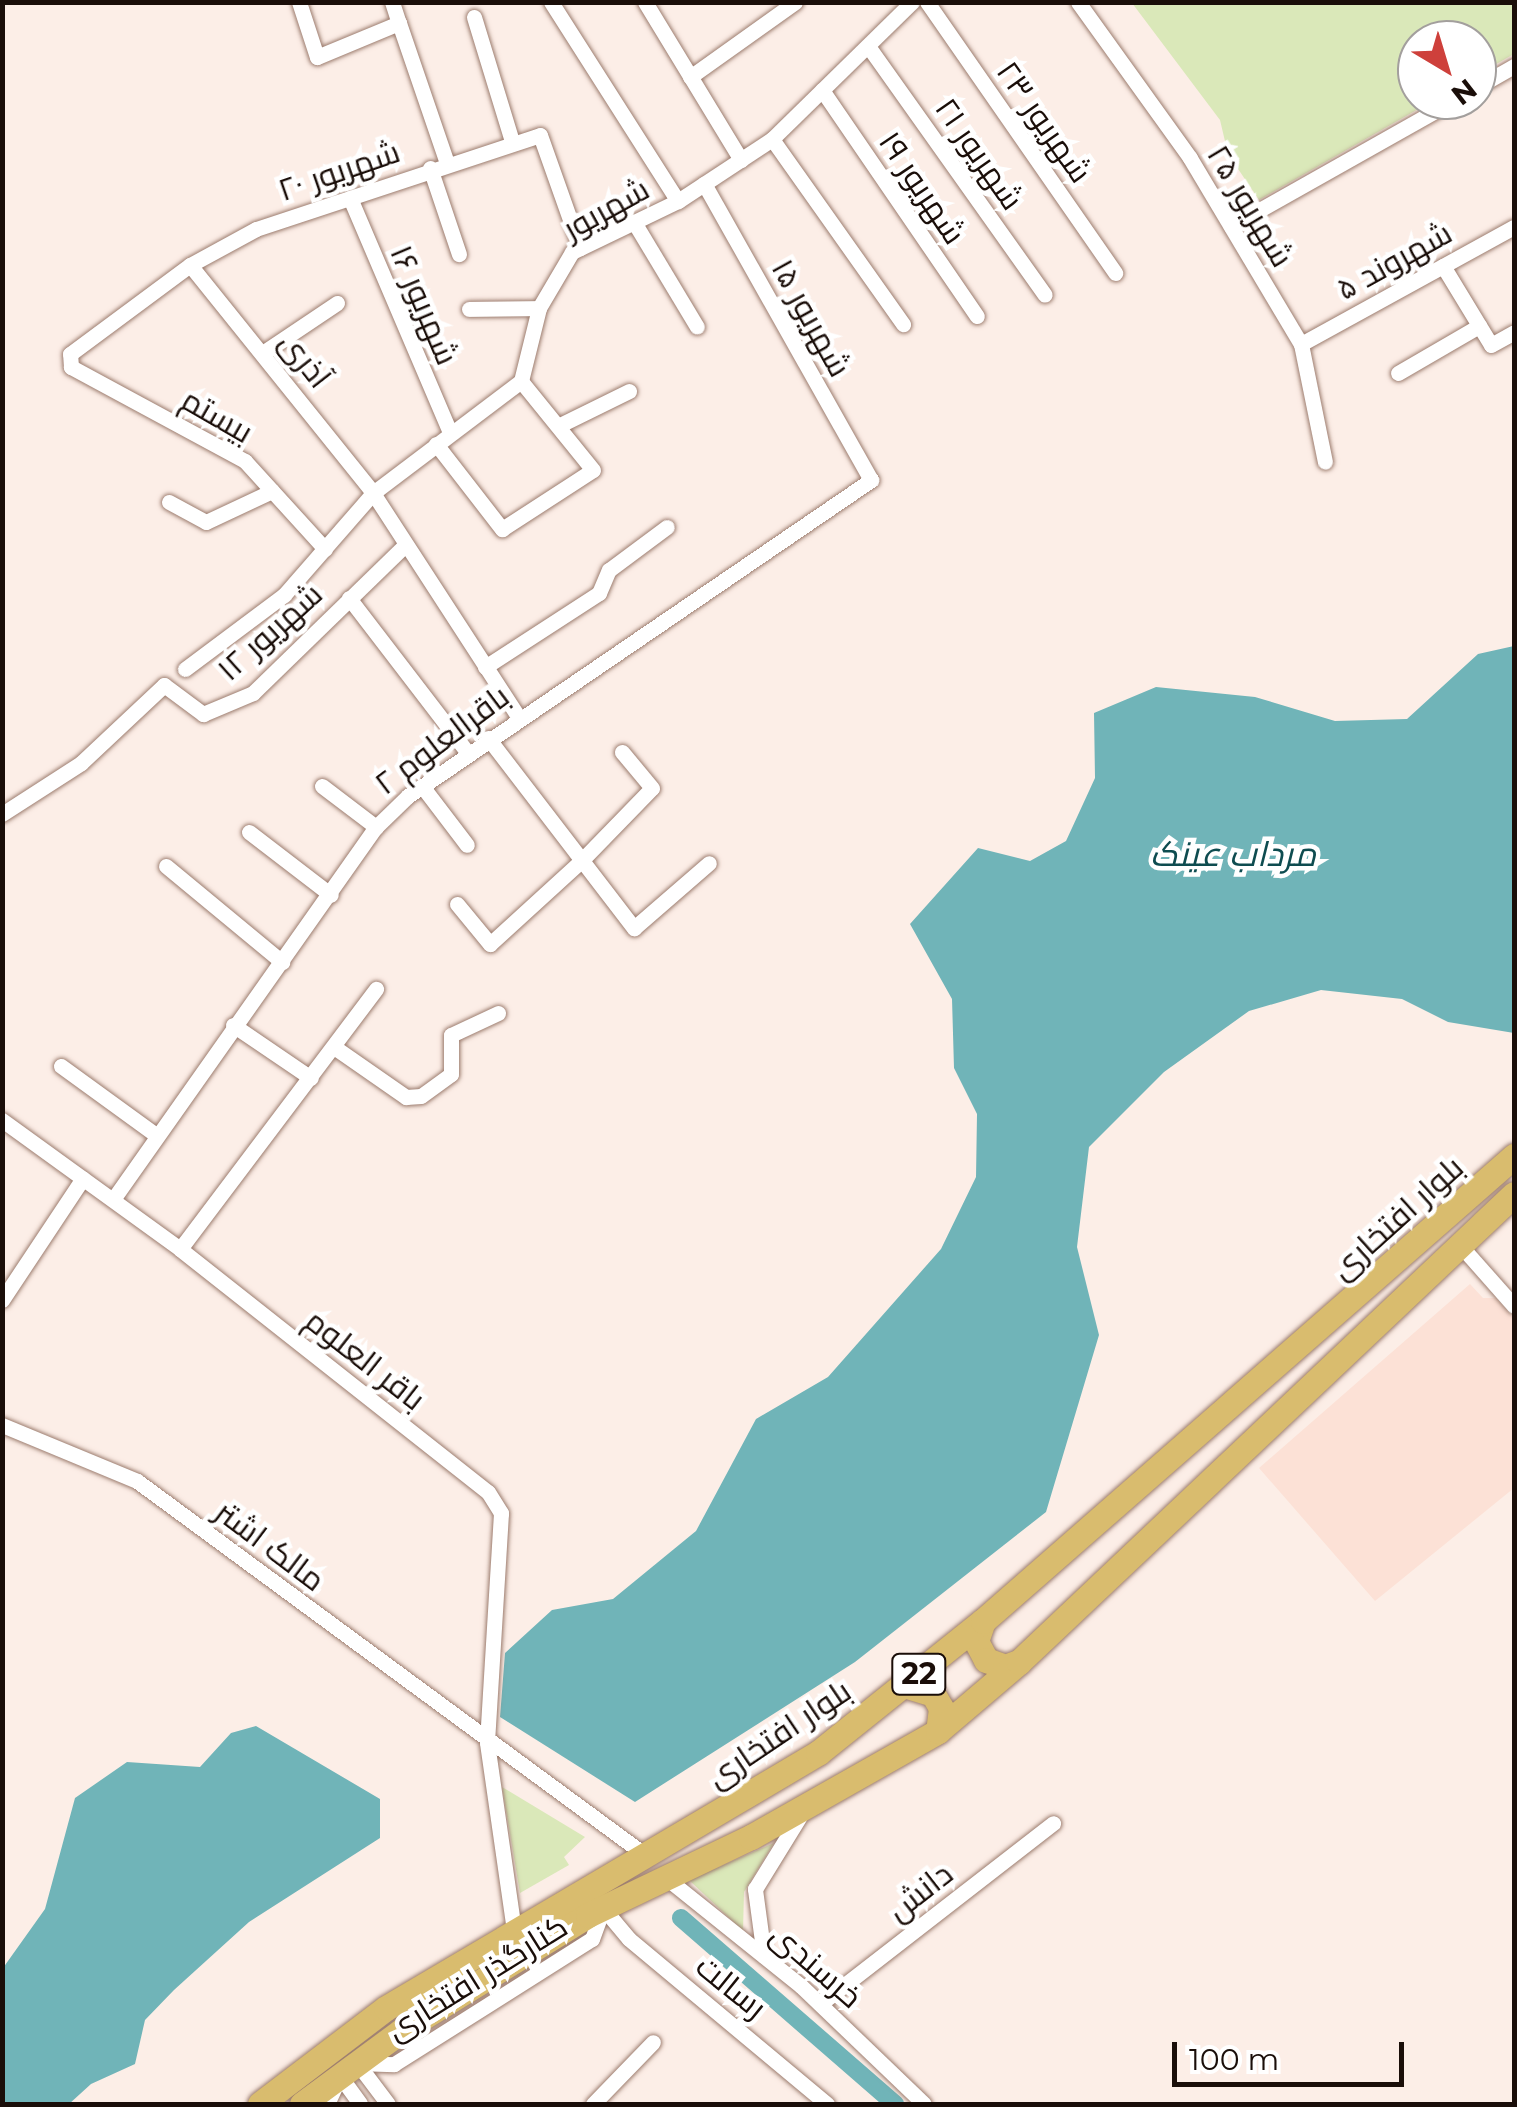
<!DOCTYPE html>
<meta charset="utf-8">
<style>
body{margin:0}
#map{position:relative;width:1517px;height:2107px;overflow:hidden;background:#fceee7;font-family:Montserrat,Cairo,sans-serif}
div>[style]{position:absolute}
.built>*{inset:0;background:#fce1d6}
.green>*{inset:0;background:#dae8b9}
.water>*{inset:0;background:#70b4b8}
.canal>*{height:18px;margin:-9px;padding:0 9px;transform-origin:9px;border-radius:9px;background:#70b4b8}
.roads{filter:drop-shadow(0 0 2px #9c7c6e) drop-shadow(0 0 2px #9c7c6e)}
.minor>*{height:15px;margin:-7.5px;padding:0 7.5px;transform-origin:7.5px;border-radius:7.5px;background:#fff}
.highway>*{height:25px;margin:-12.5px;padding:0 12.5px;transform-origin:12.5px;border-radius:12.5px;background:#d9bc6e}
span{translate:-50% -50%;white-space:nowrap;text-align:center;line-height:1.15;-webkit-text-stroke:9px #fff;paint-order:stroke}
.shield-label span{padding:2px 8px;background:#fff;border:2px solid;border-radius:8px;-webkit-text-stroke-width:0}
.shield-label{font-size:30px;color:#1a0e09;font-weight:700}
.street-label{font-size:32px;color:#1a0e09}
.water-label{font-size:35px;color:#0e4c50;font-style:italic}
.frame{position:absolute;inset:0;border:5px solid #1a0e09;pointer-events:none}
.north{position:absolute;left:1397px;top:20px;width:100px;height:100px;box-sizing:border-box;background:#fff;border:2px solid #a39f9d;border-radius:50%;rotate:142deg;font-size:28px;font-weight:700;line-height:40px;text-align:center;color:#1a0e09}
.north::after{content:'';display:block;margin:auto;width:35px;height:45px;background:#ce403b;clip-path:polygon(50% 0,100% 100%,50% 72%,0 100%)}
.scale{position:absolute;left:1172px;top:2042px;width:232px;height:45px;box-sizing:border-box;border:5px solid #1a0e09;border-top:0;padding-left:12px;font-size:30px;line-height:35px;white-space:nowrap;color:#1a0e09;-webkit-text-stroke:8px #fff;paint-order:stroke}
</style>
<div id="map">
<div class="built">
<div style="clip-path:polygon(1470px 1284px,1483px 1298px,1496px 1298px,1514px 1319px,1514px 1488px,1375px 1601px,1259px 1468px)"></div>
</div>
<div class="green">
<div style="clip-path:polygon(1132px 3px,1514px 3px,1514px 54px,1477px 75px,1477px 40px,1417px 40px,1417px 100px,1434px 100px,1259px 200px,1228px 154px,1220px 120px)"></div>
<div style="clip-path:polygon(502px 1787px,585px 1837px,564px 1857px,569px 1865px,520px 1893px)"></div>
<div style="clip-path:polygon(774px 1843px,744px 1892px,743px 1931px,689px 1880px)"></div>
</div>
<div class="water">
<div style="clip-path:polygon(1514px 646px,1514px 1033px,1448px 1022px,1402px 999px,1321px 990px,1249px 1011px,1164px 1072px,1089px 1147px,1077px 1247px,1099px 1335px,1046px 1512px,855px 1662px,635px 1802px,500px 1717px,505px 1653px,552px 1610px,613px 1599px,696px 1531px,756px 1419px,828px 1377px,941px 1249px,976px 1177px,977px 1114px,954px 1068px,952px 999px,910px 924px,978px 848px,1030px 861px,1066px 841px,1095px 778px,1094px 713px,1156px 687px,1255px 697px,1335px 721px,1407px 719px,1478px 654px)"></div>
<div style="clip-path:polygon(256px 1726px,380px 1799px,380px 1838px,249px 1922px,174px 1990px,145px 2020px,135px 2064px,91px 2084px,69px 2104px,3px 2104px,3px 1968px,45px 1909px,75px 1798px,127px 1762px,200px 1767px,231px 1733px)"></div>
</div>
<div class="canal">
<div style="left:681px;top:1918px;width:284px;rotate:41deg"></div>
</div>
<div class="roads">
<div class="minor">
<div style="left:299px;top:2px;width:58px;rotate:71.9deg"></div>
<div style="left:317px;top:57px;width:89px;rotate:-22.5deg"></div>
<div style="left:399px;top:23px;width:148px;rotate:71.1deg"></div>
<div style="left:392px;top:2px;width:22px;rotate:72deg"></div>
<div style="left:551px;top:2px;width:236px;rotate:57.5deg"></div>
<div style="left:645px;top:2px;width:185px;rotate:58.7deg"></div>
<div style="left:927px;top:2px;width:330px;rotate:55.2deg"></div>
<div style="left:1078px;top:2px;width:192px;rotate:54.3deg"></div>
<div style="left:1190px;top:158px;width:217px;rotate:59.2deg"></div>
<div style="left:1301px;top:344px;width:120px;rotate:78.5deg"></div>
<div style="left:474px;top:17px;width:130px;rotate:73deg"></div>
<div style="left:868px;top:46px;width:305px;rotate:54.6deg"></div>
<div style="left:690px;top:77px;width:129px;rotate:-35.5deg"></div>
<div style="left:1477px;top:87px;width:43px;rotate:-29.6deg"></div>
<div style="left:822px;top:90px;width:274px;rotate:55.6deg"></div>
<div style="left:772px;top:139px;width:227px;rotate:54.7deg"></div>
<div style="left:430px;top:168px;width:91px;rotate:71.4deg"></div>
<div style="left:350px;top:198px;width:255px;rotate:66.9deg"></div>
<div style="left:634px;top:222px;width:122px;rotate:59deg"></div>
<div style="left:1231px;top:226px;width:257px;rotate:-29.4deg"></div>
<div style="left:190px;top:265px;width:292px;rotate:51.2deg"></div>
<div style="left:373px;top:493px;width:266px;rotate:57deg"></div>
<div style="left:1443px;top:266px;width:92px;rotate:58.7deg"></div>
<div style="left:1491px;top:345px;width:26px;rotate:-29deg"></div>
<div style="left:469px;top:309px;width:70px;rotate:-0.8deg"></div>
<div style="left:1301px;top:344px;width:243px;rotate:-28.8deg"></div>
<div style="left:264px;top:352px;width:88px;rotate:-33.9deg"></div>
<div style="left:1398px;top:373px;width:94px;rotate:-30.1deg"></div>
<div style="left:560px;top:425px;width:77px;rotate:-26.2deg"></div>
<div style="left:436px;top:444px;width:108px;rotate:52.2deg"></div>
<div style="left:502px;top:529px;width:108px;rotate:-33deg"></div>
<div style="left:593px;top:470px;width:114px;rotate:-129deg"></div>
<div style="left:169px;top:502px;width:42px;rotate:28.4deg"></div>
<div style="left:206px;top:522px;width:73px;rotate:-25.2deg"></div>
<div style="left:325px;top:549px;width:119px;rotate:-132.3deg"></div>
<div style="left:245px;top:461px;width:198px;rotate:-151.6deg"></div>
<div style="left:71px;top:367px;width:13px;rotate:-94deg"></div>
<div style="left:70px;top:354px;width:149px;rotate:-36.6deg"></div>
<div style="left:190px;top:265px;width:75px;rotate:-28.6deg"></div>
<div style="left:256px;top:229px;width:299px;rotate:-18.3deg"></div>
<div style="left:540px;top:135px;width:120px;rotate:70.5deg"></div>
<div style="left:349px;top:598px;width:195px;rotate:52.5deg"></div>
<div style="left:485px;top:667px;width:136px;rotate:-33deg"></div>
<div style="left:599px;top:593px;width:25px;rotate:-67deg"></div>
<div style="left:609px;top:570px;width:72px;rotate:-36.6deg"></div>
<div style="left:185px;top:669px;width:124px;rotate:-36.8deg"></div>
<div style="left:284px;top:595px;width:135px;rotate:-48.9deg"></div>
<div style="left:373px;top:493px;width:186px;rotate:-37.1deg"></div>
<div style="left:521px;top:381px;width:75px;rotate:-76.1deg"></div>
<div style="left:539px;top:308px;width:65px;rotate:-59.5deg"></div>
<div style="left:572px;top:252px;width:118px;rotate:-25.7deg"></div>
<div style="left:678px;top:201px;width:113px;rotate:-33.4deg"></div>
<div style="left:772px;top:139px;width:196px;rotate:-44.4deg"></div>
<div style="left:488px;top:738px;width:240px;rotate:52.5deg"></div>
<div style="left:634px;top:928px;width:99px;rotate:-40.9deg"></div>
<div style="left:322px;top:786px;width:68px;rotate:37.2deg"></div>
<div style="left:422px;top:786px;width:74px;rotate:52.7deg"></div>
<div style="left:2px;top:814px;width:94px;rotate:-32.8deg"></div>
<div style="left:81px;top:763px;width:114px;rotate:-43.2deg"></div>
<div style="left:164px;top:685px;width:49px;rotate:36.6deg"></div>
<div style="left:203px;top:714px;width:54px;rotate:-22.8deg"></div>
<div style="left:253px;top:693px;width:212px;rotate:-44.2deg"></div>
<div style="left:249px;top:832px;width:103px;rotate:37.5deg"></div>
<div style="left:166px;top:866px;width:151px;rotate:39.6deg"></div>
<div style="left:457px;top:904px;width:52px;rotate:50.5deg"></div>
<div style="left:490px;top:944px;width:125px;rotate:-42.4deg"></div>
<div style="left:582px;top:860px;width:100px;rotate:-45.8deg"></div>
<div style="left:652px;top:788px;width:47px;rotate:-129.8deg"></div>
<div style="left:233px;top:1025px;width:94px;rotate:34.2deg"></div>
<div style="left:334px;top:1047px;width:88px;rotate:34.8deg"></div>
<div style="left:406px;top:1097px;width:15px;rotate:-4deg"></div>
<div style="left:421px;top:1096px;width:37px;rotate:-36deg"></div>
<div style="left:451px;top:1074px;width:39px;rotate:-90deg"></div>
<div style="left:451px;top:1035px;width:52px;rotate:-25.1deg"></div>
<div style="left:61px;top:1066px;width:117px;rotate:36deg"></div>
<div style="left:2px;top:1120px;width:220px;rotate:35.9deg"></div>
<div style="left:180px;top:1249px;width:392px;rotate:38.3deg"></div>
<div style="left:488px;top:1492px;width:25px;rotate:58deg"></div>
<div style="left:501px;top:1513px;width:230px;rotate:93.5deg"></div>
<div style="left:487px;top:1743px;width:189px;rotate:81.8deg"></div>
<div style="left:114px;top:1198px;width:454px;rotate:-54.8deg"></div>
<div style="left:376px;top:827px;width:45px;rotate:-44.1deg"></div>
<div style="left:408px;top:796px;width:561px;rotate:-34.31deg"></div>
<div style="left:871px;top:480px;width:340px;rotate:-119.4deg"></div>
<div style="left:1460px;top:1245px;width:81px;rotate:48.5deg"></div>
<div style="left:180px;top:1249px;width:326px;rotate:-53deg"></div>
<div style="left:2px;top:1300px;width:146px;rotate:-56.4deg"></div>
<div style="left:2px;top:1425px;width:146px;rotate:22.5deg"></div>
<div style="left:137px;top:1481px;width:634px;rotate:36.35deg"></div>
<div style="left:665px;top:1877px;width:174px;rotate:38.7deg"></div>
<div style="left:801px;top:1986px;width:170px;rotate:43.8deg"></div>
<div style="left:603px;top:1908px;width:40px;rotate:50deg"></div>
<div style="left:629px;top:1939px;width:258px;rotate:39.8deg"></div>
<div style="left:764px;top:1956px;width:68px;rotate:-97.7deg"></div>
<div style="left:755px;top:1889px;width:95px;rotate:-58.3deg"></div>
<div style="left:820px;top:2004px;width:295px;rotate:-37.8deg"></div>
<div style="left:357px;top:2063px;width:37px;rotate:2deg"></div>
<div style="left:394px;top:2064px;width:234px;rotate:-32.3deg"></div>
<div style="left:592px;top:1939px;width:33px;rotate:-70deg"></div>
<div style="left:357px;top:2063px;width:51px;rotate:52.9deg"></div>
<div style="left:340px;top:2076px;width:34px;rotate:54deg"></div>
<div style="left:327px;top:2104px;width:26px;rotate:-65deg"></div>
<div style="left:593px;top:2104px;width:86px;rotate:-45.9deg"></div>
</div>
<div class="highway">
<div style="left:983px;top:1621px;width:21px;rotate:109deg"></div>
<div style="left:976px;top:1641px;width:21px;rotate:62deg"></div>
<div style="left:986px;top:1660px;width:20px;rotate:20deg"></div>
<div style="left:1005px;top:1667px;width:15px;rotate:-20deg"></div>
<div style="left:904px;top:1685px;width:30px;rotate:17deg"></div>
<div style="left:933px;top:1694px;width:16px;rotate:60deg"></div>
<div style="left:941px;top:1708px;width:23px;rotate:97deg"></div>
<div style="left:260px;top:2104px;width:158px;rotate:-37.3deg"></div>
<div style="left:386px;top:2008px;width:502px;rotate:-30.55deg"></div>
<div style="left:818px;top:1753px;width:211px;rotate:-38.7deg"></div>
<div style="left:983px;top:1621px;width:706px;rotate:-41.21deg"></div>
<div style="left:302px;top:2104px;width:123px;rotate:-36.4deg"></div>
<div style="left:401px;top:2031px;width:220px;rotate:-31.8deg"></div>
<div style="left:588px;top:1915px;width:181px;rotate:-25.6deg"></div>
<div style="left:751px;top:1837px;width:215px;rotate:-29.5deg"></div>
<div style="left:938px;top:1731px;width:106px;rotate:-40.4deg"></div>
<div style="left:1019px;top:1662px;width:681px;rotate:-43.39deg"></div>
</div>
</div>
<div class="shield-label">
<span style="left:919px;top:1674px">22</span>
</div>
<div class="street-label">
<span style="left:1044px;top:122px;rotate:55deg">شهریور ۲۳</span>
<span style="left:979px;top:154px;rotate:55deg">شهریور ۲۱</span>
<span style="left:339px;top:171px;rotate:-19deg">شهریور ۲۰</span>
<span style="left:922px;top:188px;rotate:56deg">شهریور ۱۹</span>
<span style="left:1250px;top:206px;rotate:59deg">شهریور ۲۵</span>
<span style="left:606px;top:209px;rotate:-29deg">شهریور</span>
<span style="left:1394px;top:261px;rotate:-29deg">شهروند ۵</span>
<span style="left:424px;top:305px;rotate:67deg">شهریور ۱۶</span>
<span style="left:811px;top:318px;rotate:61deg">شهریور ۱۵</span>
<span style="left:305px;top:360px;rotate:52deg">آذری</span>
<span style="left:217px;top:416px;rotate:30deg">بیستم</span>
<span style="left:270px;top:632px;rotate:-42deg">شهریور ۱۲</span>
<span style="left:442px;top:740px;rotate:-37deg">باقرالعلوم ۲</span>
<span style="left:1397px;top:1218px;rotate:-42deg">بلوار افتخاری</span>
<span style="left:365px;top:1360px;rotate:38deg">باقر العلوم</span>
<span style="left:270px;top:1546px;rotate:37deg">مالک اشتر</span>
<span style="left:779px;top:1734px;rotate:-34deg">بلوار افتخاری</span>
<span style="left:920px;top:1892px;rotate:-38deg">دانش</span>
<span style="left:816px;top:1966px;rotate:41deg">خرسندی</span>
<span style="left:477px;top:1978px;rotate:-32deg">کنارگذر افتخاری</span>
<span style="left:731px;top:1987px;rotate:39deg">رسالت</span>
</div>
<div class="water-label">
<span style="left:1233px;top:854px">مرداب عینک</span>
</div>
<div class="frame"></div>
<div class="north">N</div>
<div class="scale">100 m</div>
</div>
